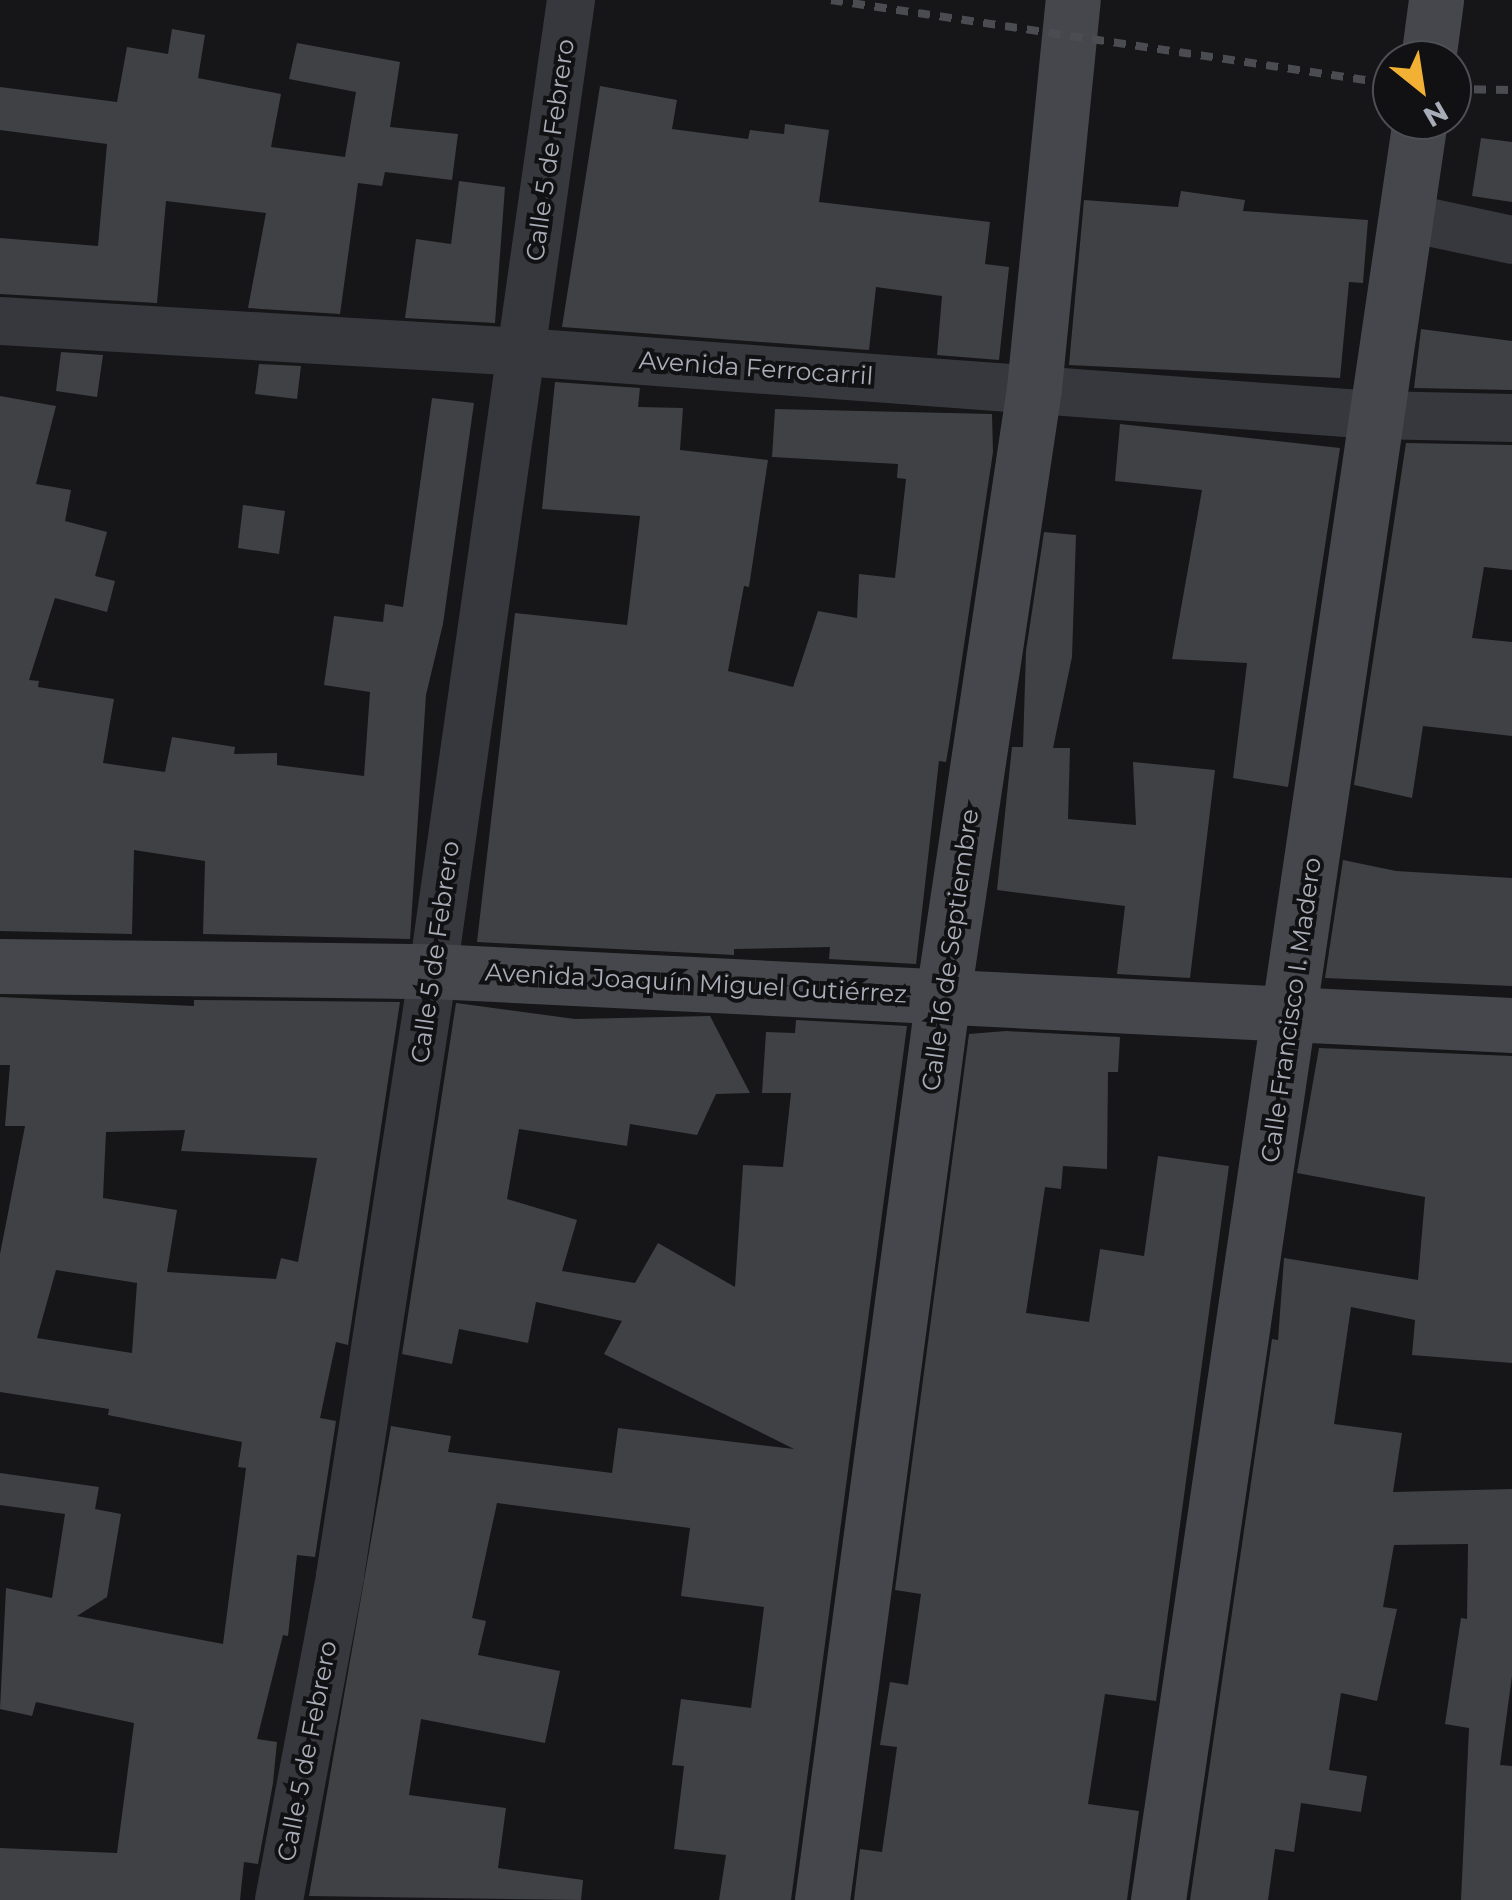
<!DOCTYPE html>
<meta charset="utf-8">
<style>
body{margin:0}
#map{position:relative;width:1512px;height:1900px;overflow:hidden;background:#161618;font-family:Montserrat,sans-serif}
div>[style]{position:absolute}
.building>*{inset:0;background:#404145}
.street>*{height:48px;margin:-24px;padding:0 24px;transform-origin:24px;border-radius:24px;background:#37383d}
.secondary>*{height:55px;margin:-27.5px;padding:0 27.5px;transform-origin:27.5px;border-radius:27.5px;background:#45474d}
.rail>*{height:8px;margin-top:-4px;transform-origin:0;background:repeating-linear-gradient(90deg,#4a4c52 0 12px,transparent 0 22px)}
span{translate:-50% -50%;white-space:nowrap;text-align:center;line-height:1.15;-webkit-text-stroke:8px #111113;paint-order:stroke}
.street-label{font-size:25px;color:#a8adb8}
.north{position:absolute;left:1372px;top:40px;width:100px;height:100px;box-sizing:border-box;background:#111113;border:2px solid #4d4f55;border-radius:50%;rotate:150deg;font-size:28px;font-weight:700;line-height:40px;text-align:center;color:#a8adb8}
.north::after{content:'';display:block;margin:auto;width:35px;height:45px;background:#f2b134;clip-path:polygon(50% 0,100% 100%,50% 72%,0 100%)}
</style>
<div id="map">
<div class="building">
<div style="clip-path:polygon(172px 29px,205px 35px,198px 78px,281px 94px,271px 147px,345px 157px,356px 92px,289px 79px,297px 43px,400px 62px,390px 127px,458px 134px,452px 180px,385px 172px,382px 186px,358px 183px,340px 314px,248px 308px,266px 213px,166px 201px,157px 303px,0 294px,0 238px,98px 246px,107px 144px,0 130px,0 87px,117px 102px,127px 47px,168px 54px)"></div>
<div style="clip-path:polygon(600px 86px,677px 100px,672px 129px,748px 139px,750px 130px,784px 134px,785px 124px,829px 130px,819px 202px,990px 222px,985px 264px,1009px 267px,999px 360px,937px 355px,942px 296px,876px 287px,869px 350px,562px 327px)"></div>
<div style="clip-path:polygon(1481px 138px,1512px 142px,1512px 202px,1472px 196px)"></div>
<div style="clip-path:polygon(459px 181px,505px 187px,495px 323px,405px 318px,416px 239px,451px 244px)"></div>
<div style="clip-path:polygon(1181px 191px,1245px 200px,1243px 211px,1368px 220px,1363px 283px,1349px 282px,1340px 378px,1069px 365px,1084px 200px,1178px 207px)"></div>
<div style="clip-path:polygon(1421px 329px,1512px 341px,1512px 390px,1414px 388px)"></div>
<div style="clip-path:polygon(61px 352px,103px 355px,97px 397px,56px 391px)"></div>
<div style="clip-path:polygon(259px 364px,301px 366px,297px 399px,255px 394px)"></div>
<div style="clip-path:polygon(555px 382px,640px 388px,638px 407px,683px 408px,680px 450px,768px 460px,749px 587px,744px 586px,728px 671px,793px 687px,818px 611px,857px 618px,859px 574px,895px 578px,906px 479px,897px 478px,898px 464px,772px 457px,775px 409px,992px 414px,993px 452px,949px 745px,946px 762px,939px 761px,916px 964px,829px 959px,830px 947px,734px 949px,734px 955px,477px 942px,515px 613px,627px 625px,640px 516px,542px 509px)"></div>
<div style="clip-path:polygon(0 396px,56px 406px,36px 484px,71px 490px,65px 521px,107px 532px,95px 576px,115px 581px,107px 612px,55px 598px,29px 680px,39px 681px,38px 687px,114px 699px,103px 763px,165px 772px,172px 737px,235px 747px,234px 754px,277px 753px,277px 765px,364px 776px,370px 692px,324px 685px,334px 616px,383px 622px,385px 604px,403px 607px,432px 398px,474px 403px,443px 624px,426px 695px,410px 939px,203px 934px,205px 861px,134px 850px,132px 934px,0 931px)"></div>
<div style="clip-path:polygon(1120px 424px,1340px 448px,1288px 787px,1233px 778px,1247px 663px,1172px 659px,1202px 490px,1115px 481px)"></div>
<div style="clip-path:polygon(1406px 443px,1512px 445px,1512px 570px,1484px 567px,1472px 638px,1512px 642px,1512px 736px,1423px 726px,1412px 798px,1354px 785px)"></div>
<div style="clip-path:polygon(243px 505px,285px 511px,279px 554px,238px 548px)"></div>
<div style="clip-path:polygon(1044px 532px,1076px 535px,1072px 657px,1053px 748px,1070px 748px,1068px 819px,1136px 825px,1133px 762px,1215px 770px,1190px 978px,1117px 974px,1125px 906px,997px 890px,1012px 747px,1023px 747px,1026px 651px)"></div>
<div style="clip-path:polygon(1343px 860px,1396px 871px,1512px 878px,1512px 986px,1325px 978px)"></div>
<div style="clip-path:polygon(evenodd,0 997px,194px 1006px,194px 1000px,400px 1002px,348px 1345px,336px 1342px,320px 1418px,336px 1421px,315px 1557px,297px 1555px,288px 1636px,283px 1635px,257px 1739px,277px 1742px,273px 1783px,258px 1864px,244px 1862px,240px 1900px,0 1900px,0 1848px,117px 1853px,134px 1723px,36px 1702px,32px 1716px,0 1709px,6px 1588px,52px 1598px,65px 1514px,0 1505px,0 1473px,99px 1487px,95px 1509px,121px 1514px,107px 1597px,77px 1616px,223px 1644px,246px 1468px,238px 1467px,242px 1442px,108px 1415px,109px 1409px,0 1392px,0 1254px,25px 1126px,5px 1126px,10px 1065px,0 1065px,0 997px,185px 1130px,181px 1151px,317px 1158px,298px 1262px,281px 1258px,276px 1279px,167px 1272px,177px 1210px,103px 1198px,106px 1132px,185px 1130px,0 997px,56px 1270px,137px 1283px,132px 1353px,37px 1338px,56px 1270px)"></div>
<div style="clip-path:polygon(456px 1003px,575px 1019px,710px 1016px,750px 1093px,716px 1094px,697px 1135px,630px 1124px,627px 1146px,519px 1129px,507px 1199px,577px 1220px,562px 1271px,635px 1283px,658px 1243px,735px 1287px,743px 1165px,783px 1167px,791px 1093px,762px 1093px,766px 1032px,795px 1033px,796px 1020px,907px 1026px,791px 1900px,719px 1900px,726px 1855px,674px 1849px,684px 1766px,672px 1765px,681px 1699px,751px 1708px,764px 1607px,681px 1596px,690px 1528px,497px 1503px,472px 1618px,486px 1621px,478px 1655px,560px 1671px,545px 1743px,421px 1719px,409px 1795px,506px 1808px,498px 1868px,583px 1880px,581px 1900px,309px 1896px,391px 1426px,451px 1436px,448px 1452px,612px 1473px,618px 1428px,794px 1449px,604px 1354px,622px 1321px,536px 1302px,528px 1343px,459px 1329px,452px 1364px,402px 1354px)"></div>
<div style="clip-path:polygon(1006px 1031px,1120px 1037px,1118px 1072px,1108px 1072px,1107px 1169px,1063px 1166px,1061px 1189px,1045px 1187px,1026px 1313px,1089px 1322px,1100px 1249px,1144px 1256px,1158px 1156px,1229px 1166px,1156px 1701px,1105px 1694px,1088px 1804px,1139px 1811px,1127px 1900px,854px 1900px,860px 1849px,882px 1852px,897px 1747px,880px 1745px,890px 1682px,908px 1685px,921px 1594px,895px 1590px,969px 1034px)"></div>
<div style="clip-path:polygon(1319px 1048px,1512px 1056px,1512px 1363px,1412px 1355px,1415px 1320px,1351px 1307px,1334px 1424px,1402px 1433px,1393px 1492px,1512px 1489px,1512px 1676px,1500px 1765px,1512px 1766px,1512px 1900px,1461px 1900px,1469px 1728px,1445px 1724px,1461px 1618px,1467px 1619px,1468px 1544px,1394px 1545px,1383px 1607px,1397px 1609px,1377px 1701px,1341px 1693px,1329px 1770px,1367px 1776px,1361px 1812px,1301px 1803px,1294px 1852px,1275px 1849px,1268px 1900px,1190px 1900px,1272px 1339px,1278px 1340px,1284px 1258px,1418px 1280px,1425px 1197px,1297px 1173px)"></div>
</div>
<div class="street">
<div style="left:1405px;top:217px;width:109px;rotate:12.1deg"></div>
<div style="left:0;top:321px;width:523px;rotate:3.4deg"></div>
<div style="left:522px;top:352px;width:854px;rotate:4.23deg"></div>
<div style="left:1374px;top:415px;width:138px;rotate:1.2deg"></div>
<div style="left:279px;top:1900px;width:330px;rotate:-79.3deg"></div>
<div style="left:340px;top:1576px;width:612px;rotate:-81.26deg"></div>
<div style="left:433px;top:971px;width:981px;rotate:-81.91deg"></div>
</div>
<div class="secondary">
<div style="left:1428px;top:60px;width:61px;rotate:-82.4deg"></div>
<div style="left:0;top:966px;width:433px;rotate:0.7deg"></div>
<div style="left:433px;top:971px;width:1080px;rotate:2.87deg"></div>
<div style="left:822px;top:1900px;width:913px;rotate:-82.38deg"></div>
<div style="left:943px;top:995px;width:614px;rotate:-81.47deg"></div>
<div style="left:1034px;top:388px;width:390px;rotate:-84.3deg"></div>
<div style="left:1158px;top:1900px;width:1799px;rotate:-81.63deg"></div>
</div>
<div class="rail">
<div style="left:831px;top:0;width:567px;rotate:8.52deg"></div>
<div style="left:1452px;top:89px;width:60px;rotate:1deg"></div>
</div>
<div class="street-label">
<span style="left:550px;top:150px;rotate:-82deg">Calle 5 de Febrero</span>
<span style="left:756px;top:368px;rotate:4deg">Avenida Ferrocarril</span>
<span style="left:950px;top:950px;rotate:-82deg">Calle 16 de Septiembre</span>
<span style="left:435px;top:952px;rotate:-82deg">Calle 5 de Febrero</span>
<span style="left:696px;top:983px;rotate:3deg">Avenida Joaquín Miguel Gutiérrez</span>
<span style="left:1291px;top:1010px;rotate:-82deg">Calle Francisco I. Madero</span>
<span style="left:307px;top:1751px;rotate:-79deg">Calle 5 de Febrero</span>
</div>
<div class="north">N</div>
</div>
